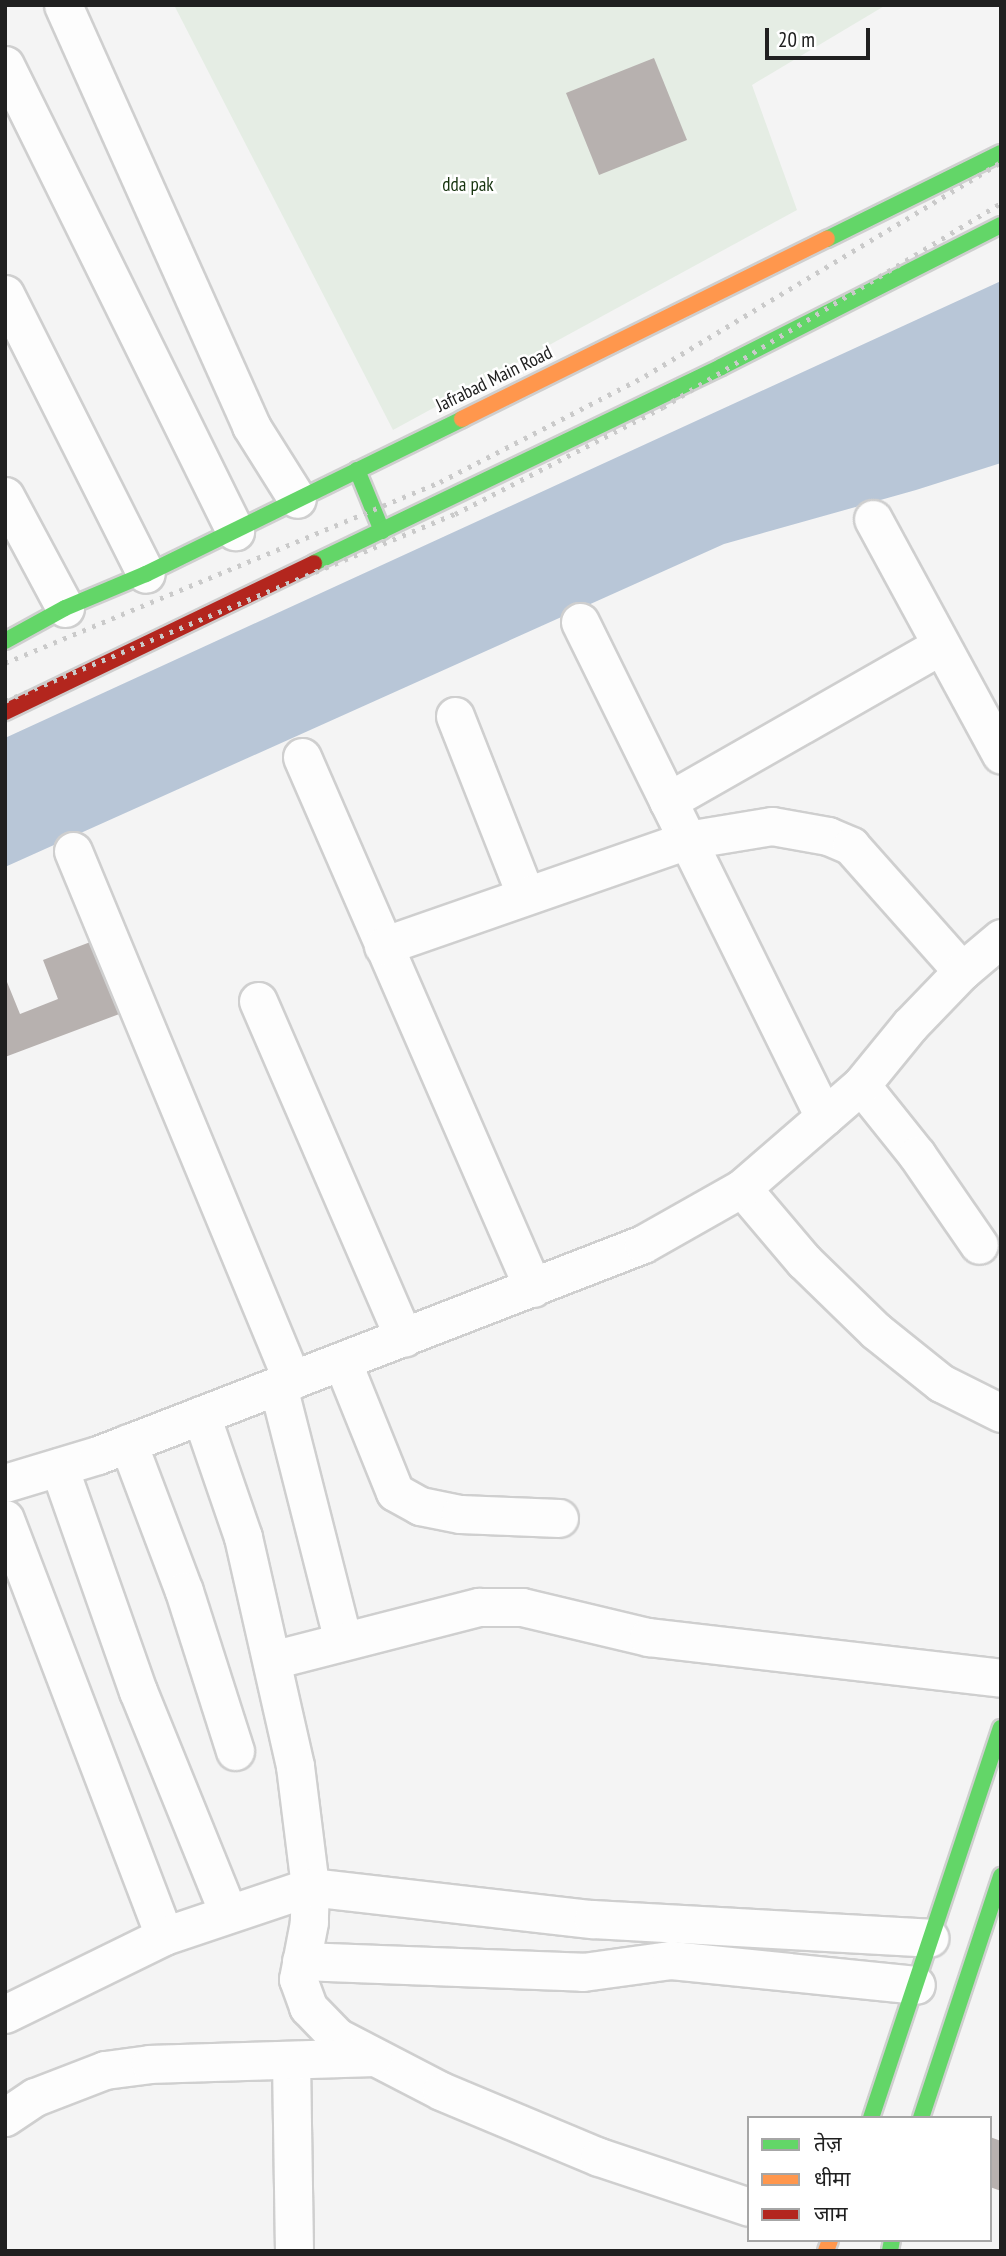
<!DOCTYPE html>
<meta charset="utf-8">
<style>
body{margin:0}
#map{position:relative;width:1006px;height:2256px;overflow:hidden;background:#f4f4f4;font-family:"PT Sans Narrow","Noto Sans Devanagari",sans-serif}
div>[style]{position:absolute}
.green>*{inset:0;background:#e5ede4}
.water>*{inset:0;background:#b8c6d7}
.building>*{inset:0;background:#b7b1af}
.roads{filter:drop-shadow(2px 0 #cfcfcf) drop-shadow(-2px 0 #cfcfcf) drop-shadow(0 2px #cfcfcf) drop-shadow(0 -2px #cfcfcf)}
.street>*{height:37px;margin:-18.5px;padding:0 18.5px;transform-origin:18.5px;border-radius:18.5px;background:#fdfdfd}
.fast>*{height:16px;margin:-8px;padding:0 8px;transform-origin:8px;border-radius:8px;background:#63d668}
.slow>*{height:16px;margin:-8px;padding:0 8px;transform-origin:8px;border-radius:8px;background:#ff974d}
.jam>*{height:16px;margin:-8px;padding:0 8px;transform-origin:8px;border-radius:8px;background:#b3261e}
.rail>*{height:5px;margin-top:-2.5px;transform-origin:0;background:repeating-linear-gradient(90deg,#cacaca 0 3.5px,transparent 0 10.5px)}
span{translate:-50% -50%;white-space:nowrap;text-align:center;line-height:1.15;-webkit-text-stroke:5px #fff;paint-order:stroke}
.park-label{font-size:19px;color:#183510}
.street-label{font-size:19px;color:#202020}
.frame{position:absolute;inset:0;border:7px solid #202020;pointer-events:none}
.legend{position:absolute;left:747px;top:2116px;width:245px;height:126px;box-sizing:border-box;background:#fff;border:2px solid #a6a6a6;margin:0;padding:9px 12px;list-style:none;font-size:21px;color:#202020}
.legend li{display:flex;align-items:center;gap:14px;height:35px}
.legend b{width:35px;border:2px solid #a6a6a6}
.scale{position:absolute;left:765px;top:28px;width:105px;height:32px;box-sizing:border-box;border:4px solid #202020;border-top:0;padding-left:9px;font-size:21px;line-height:24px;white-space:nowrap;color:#202020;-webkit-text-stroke:5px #fff;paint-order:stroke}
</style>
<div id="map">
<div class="green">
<div style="clip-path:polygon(174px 5px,886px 5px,752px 85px,797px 210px,393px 430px)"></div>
</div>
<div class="water">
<div style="clip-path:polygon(1001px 281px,1001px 463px,916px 490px,724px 544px,5px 867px,5px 738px)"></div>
</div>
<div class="building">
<div style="clip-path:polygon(654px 58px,687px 140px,599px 175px,566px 93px)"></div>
<div style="clip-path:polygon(93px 941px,122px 1013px,5px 1057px,5px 977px,20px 1014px,58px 999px,43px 960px)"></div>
<div style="clip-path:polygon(990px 2137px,1001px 2141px,1001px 2191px,990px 2187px)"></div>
</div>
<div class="roads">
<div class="street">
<div style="left:63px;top:5px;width:461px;rotate:65.9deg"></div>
<div style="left:251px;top:426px;width:86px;rotate:57.8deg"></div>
<div style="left:5px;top:65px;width:520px;rotate:63.73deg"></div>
<div style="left:5px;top:294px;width:313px;rotate:63.3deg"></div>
<div style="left:5px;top:496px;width:127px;rotate:61.8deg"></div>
<div style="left:873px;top:519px;width:268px;rotate:61.5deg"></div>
<div style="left:580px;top:622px;width:552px;rotate:63.76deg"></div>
<div style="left:455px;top:716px;width:193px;rotate:68.5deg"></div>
<div style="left:302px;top:757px;width:579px;rotate:66.49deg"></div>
<div style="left:668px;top:801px;width:314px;rotate:-29.7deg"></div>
<div style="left:73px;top:851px;width:573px;rotate:67.51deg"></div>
<div style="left:383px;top:946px;width:322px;rotate:-19.2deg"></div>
<div style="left:687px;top:840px;width:86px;rotate:-9.4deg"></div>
<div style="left:772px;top:826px;width:57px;rotate:10.1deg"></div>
<div style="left:828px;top:836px;width:25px;rotate:23deg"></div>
<div style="left:851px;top:846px;width:167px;rotate:48.4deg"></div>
<div style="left:258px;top:1001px;width:367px;rotate:66.6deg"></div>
<div style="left:861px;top:1085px;width:90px;rotate:51.3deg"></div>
<div style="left:917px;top:1155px;width:109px;rotate:55.4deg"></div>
<div style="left:742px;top:1188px;width:96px;rotate:49.7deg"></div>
<div style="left:804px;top:1261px;width:100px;rotate:44.2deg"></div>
<div style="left:876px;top:1331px;width:83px;rotate:38.7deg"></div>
<div style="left:941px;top:1383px;width:67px;rotate:26.6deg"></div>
<div style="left:342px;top:1361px;width:141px;rotate:68deg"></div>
<div style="left:395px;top:1492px;width:29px;rotate:29deg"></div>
<div style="left:420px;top:1506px;width:41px;rotate:11.3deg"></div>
<div style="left:460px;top:1514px;width:99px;rotate:2.3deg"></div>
<div style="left:278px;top:1386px;width:263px;rotate:75.7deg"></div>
<div style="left:201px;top:1415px;width:129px;rotate:71deg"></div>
<div style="left:243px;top:1537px;width:235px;rotate:77.2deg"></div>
<div style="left:295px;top:1766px;width:122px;rotate:82.9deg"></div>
<div style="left:310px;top:1887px;width:35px;rotate:92deg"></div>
<div style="left:309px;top:1922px;width:58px;rotate:100.9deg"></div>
<div style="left:298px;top:1979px;width:30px;rotate:70deg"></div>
<div style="left:308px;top:2007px;width:42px;rotate:46deg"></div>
<div style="left:337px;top:2037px;width:117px;rotate:27.4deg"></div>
<div style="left:441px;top:2091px;width:171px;rotate:22.7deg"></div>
<div style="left:599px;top:2157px;width:158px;rotate:18.4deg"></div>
<div style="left:128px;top:1443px;width:158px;rotate:69.3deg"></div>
<div style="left:184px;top:1591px;width:168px;rotate:72.3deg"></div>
<div style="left:59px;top:1467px;width:238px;rotate:70.6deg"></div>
<div style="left:138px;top:1691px;width:240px;rotate:67.9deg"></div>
<div style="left:5px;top:1483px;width:97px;rotate:-16.8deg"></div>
<div style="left:98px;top:1455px;width:584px;rotate:-21.16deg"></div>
<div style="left:643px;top:1244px;width:114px;rotate:-29.5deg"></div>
<div style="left:742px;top:1188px;width:157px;rotate:-40.9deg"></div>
<div style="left:861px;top:1085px;width:77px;rotate:-50.8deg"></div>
<div style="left:910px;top:1025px;width:75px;rotate:-46.1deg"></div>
<div style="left:962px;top:971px;width:51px;rotate:-40.2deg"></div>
<div style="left:5px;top:1519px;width:446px;rotate:69.1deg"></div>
<div style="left:272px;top:1660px;width:214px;rotate:-14.4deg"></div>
<div style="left:479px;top:1607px;width:43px"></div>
<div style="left:522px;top:1607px;width:130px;rotate:13.4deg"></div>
<div style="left:648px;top:1637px;width:355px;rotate:6.6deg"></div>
<div style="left:301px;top:1961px;width:282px;rotate:2.2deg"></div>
<div style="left:583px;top:1972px;width:89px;rotate:-7.8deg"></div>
<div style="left:671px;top:1960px;width:246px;rotate:5.8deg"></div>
<div style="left:5px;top:2014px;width:177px;rotate:-26.1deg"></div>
<div style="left:164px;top:1936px;width:154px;rotate:-18.6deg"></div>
<div style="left:310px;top:1887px;width:285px;rotate:6.5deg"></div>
<div style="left:593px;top:1919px;width:337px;rotate:3.2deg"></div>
<div style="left:291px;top:2060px;width:191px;rotate:89.1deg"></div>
<div style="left:5px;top:2117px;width:36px;rotate:-34deg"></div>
<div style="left:35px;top:2097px;width:75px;rotate:-21.1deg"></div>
<div style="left:105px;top:2070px;width:45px;rotate:-7.6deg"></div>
<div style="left:150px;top:2064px;width:223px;rotate:-1.8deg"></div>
</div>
<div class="fast">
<div style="left:827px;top:239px;width:194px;rotate:-26.3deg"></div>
<div style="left:357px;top:470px;width:66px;rotate:67.7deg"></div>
<div style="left:314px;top:563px;width:452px;rotate:-25.7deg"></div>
<div style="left:721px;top:367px;width:314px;rotate:-26.9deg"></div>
<div style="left:5px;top:641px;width:68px;rotate:-28.8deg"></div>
<div style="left:65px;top:608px;width:88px;rotate:-22.8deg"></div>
<div style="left:146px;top:574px;width:352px;rotate:-26.1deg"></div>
<div style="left:871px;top:2118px;width:411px;rotate:-71.6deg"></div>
<div style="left:921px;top:2118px;width:255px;rotate:-71.7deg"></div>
<div style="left:890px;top:2251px;width:11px;rotate:-80deg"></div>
</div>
<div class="slow">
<div style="left:462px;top:419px;width:407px;rotate:-26.3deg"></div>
<div style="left:826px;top:2251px;width:12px;rotate:-70deg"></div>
</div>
<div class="jam">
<div style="left:5px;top:712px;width:343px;rotate:-25.7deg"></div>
</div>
</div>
<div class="rail">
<div style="left:5px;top:663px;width:471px;rotate:-22.6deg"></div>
<div style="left:440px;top:482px;width:231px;rotate:-27.3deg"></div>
<div style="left:645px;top:376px;width:415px;rotate:-31deg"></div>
<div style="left:5px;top:701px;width:487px;rotate:-22.6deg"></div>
<div style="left:455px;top:514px;width:234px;rotate:-27.2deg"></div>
<div style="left:663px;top:407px;width:395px;rotate:-31.1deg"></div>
</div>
<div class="park-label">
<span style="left:468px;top:185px">dda pak</span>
</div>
<div class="street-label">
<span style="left:494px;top:379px;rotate:-26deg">Jafrabad Main Road</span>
</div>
<div class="frame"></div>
<ul class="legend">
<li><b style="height:9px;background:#63d668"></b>तेज़</li>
<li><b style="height:9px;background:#ff974d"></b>धीमा</li>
<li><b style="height:9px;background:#b3261e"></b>जाम</li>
</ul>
<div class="scale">20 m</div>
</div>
